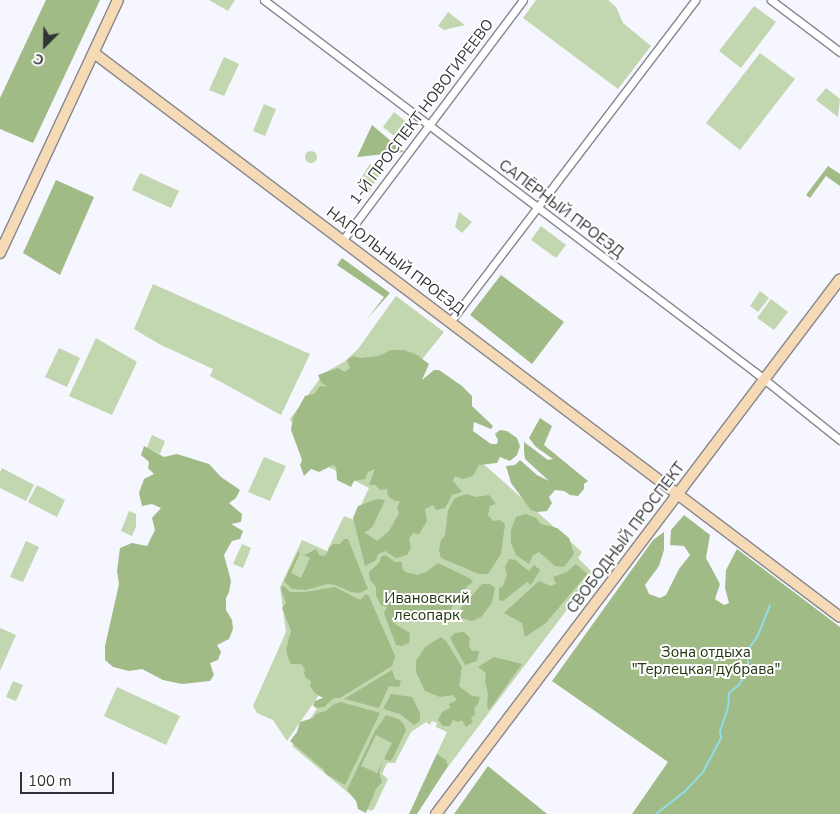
<!DOCTYPE html>
<meta charset="utf-8">
<style>
body{margin:0}
#map{position:relative;width:840px;height:814px;overflow:hidden;background:#f5f6fe;font-family:"Nunito Sans",sans-serif}
div>[style]{position:absolute}
.green>*{inset:0;background:#c2d6b0}
.round{border-radius:50%}
.forest>*{inset:0;background:#a1bb87}
.stream>*{height:2px;margin:-1px;padding:0 1px;transform-origin:1px;border-radius:1px;background:#91dceb}
.roads{filter:drop-shadow(1px 0 #87888f) drop-shadow(-1px 0 #87888f) drop-shadow(0 1px #87888f) drop-shadow(0 -1px #87888f)}
.street>*{height:7px;margin:-3.5px;padding:0 3.5px;transform-origin:3.5px;border-radius:3.5px;background:#fff}
.secondary>*{height:10px;margin:-5px;padding:0 5px;transform-origin:5px;border-radius:5px;background:#f6dab6}
span{translate:-50% -50%;white-space:nowrap;text-align:center;line-height:1.15;-webkit-text-stroke:4px #fff;paint-order:stroke}
.street-label{font-size:15px;color:#323336}
.park-label{font-size:15px;color:#23340e}
.north{position:absolute;left:20px;top:20px;width:50px;height:50px;-webkit-text-stroke:4px #fff;paint-order:stroke;rotate:203deg;font-size:14px;font-weight:700;line-height:20px;text-align:center;color:#323336}
.north::after{content:'';display:block;margin:auto;width:18px;height:22px;background:#323336;clip-path:polygon(50% 0,100% 100%,50% 72%,0 100%)}
.scale{position:absolute;left:20px;top:772px;width:94px;height:22px;box-sizing:border-box;border:2px solid #323336;border-top:0;padding-left:6px;font-size:15px;line-height:18px;white-space:nowrap;color:#323336;-webkit-text-stroke:4px #fff;paint-order:stroke}
</style>
<div id="map">
<div class="green">
<div style="clip-path:polygon(209px 0,235px 0,228px 11px)"></div>
<div style="clip-path:polygon(536px 0,608px 0,616px 7px,623px 23px,651px 46px,618px 89px,523px 18px)"></div>
<div style="clip-path:polygon(754px 6px,776px 22px,741px 68px,719px 51px)"></div>
<div style="clip-path:polygon(448px 12px,465px 25px,444px 30px,438px 26px)"></div>
<div style="clip-path:polygon(760px 53px,795px 79px,740px 150px,706px 123px)"></div>
<div style="clip-path:polygon(224px 57px,239px 64px,224px 96px,209px 90px)"></div>
<div style="clip-path:polygon(826px 88px,840px 99px,838px 117px,816px 100px)"></div>
<div style="clip-path:polygon(264px 104px,276px 109px,265px 136px,253px 131px)"></div>
<div style="clip-path:polygon(394px 112px,410px 125px,399px 140px,383px 127px)"></div>
<div class="round" style="left:305px;top:151px;width:12px;height:12px"></div>
<div style="clip-path:polygon(370px 164px,382px 171px,369px 192px,357px 184px)"></div>
<div style="clip-path:polygon(140px 173px,179px 191px,171px 208px,132px 190px)"></div>
<div style="clip-path:polygon(459px 212px,472px 222px,462px 233px,455px 227px)"></div>
<div style="clip-path:polygon(541px 226px,566px 245px,556px 258px,531px 240px)"></div>
<div style="clip-path:polygon(153px 284px,310px 354px,281px 415px,210px 376px,213px 369px,159px 344px,134px 329px)"></div>
<div style="clip-path:polygon(760px 291px,769px 298px,758px 312px,750px 306px)"></div>
<div style="clip-path:polygon(396px 296px,444px 332px,407px 378px,478px 459px,582px 552px,578px 558px,594px 574px,425px 797px,418px 794px,447px 732px,436px 727px,437px 723px,432px 721px,430px 725px,426px 722px,411px 732px,395px 763px,387px 763px,382px 774px,388px 779px,374px 809px,370px 811px,292px 746px,324px 698px,319px 695px,287px 741px,273px 720px,257px 713px,253px 706px,286px 632px,280px 587px,302px 540px,327px 551px,344px 516px,354px 520px,369px 488px,309px 457px,290px 419px,324px 373px,344px 362px,358px 349px)"></div>
<div style="clip-path:polygon(771px 299px,788px 312px,774px 330px,757px 318px)"></div>
<div style="clip-path:polygon(96px 338px,137px 362px,112px 415px,69px 396px)"></div>
<div style="clip-path:polygon(59px 348px,80px 358px,67px 387px,45px 377px)"></div>
<div style="clip-path:polygon(152px 435px,165px 441px,160px 454px,147px 448px)"></div>
<div style="clip-path:polygon(264px 457px,286px 466px,270px 501px,248px 492px)"></div>
<div style="clip-path:polygon(2px 468px,34px 485px,26px 501px,0 488px,0 472px)"></div>
<div style="clip-path:polygon(37px 485px,65px 500px,57px 517px,28px 502px)"></div>
<div style="clip-path:polygon(129px 511px,136px 514px,136px 527px,132px 536px,121px 531px)"></div>
<div style="clip-path:polygon(26px 541px,39px 547px,23px 582px,10px 577px)"></div>
<div style="clip-path:polygon(242px 544px,251px 548px,243px 568px,233px 564px)"></div>
<div style="clip-path:polygon(0 628px,16px 635px,0 671px)"></div>
<div style="clip-path:polygon(13px 681px,23px 685px,16px 701px,6px 697px)"></div>
<div style="clip-path:polygon(117px 687px,180px 716px,166px 745px,104px 716px)"></div>
</div>
<div class="forest">
<div style="clip-path:polygon(46px 0,100px 0,33px 143px,0 129px,0 98px)"></div>
<div style="clip-path:polygon(372px 125px,404px 152px,357px 157px)"></div>
<div style="clip-path:polygon(828px 166px,840px 174px,840px 186px,826px 176px,810px 198px,806px 195px)"></div>
<div style="clip-path:polygon(56px 180px,94px 197px,60px 275px,23px 253px)"></div>
<div style="clip-path:polygon(342px 258px,390px 293px,367px 319px,384px 297px,337px 265px)"></div>
<div style="clip-path:polygon(501px 275px,564px 322px,532px 364px,470px 315px)"></div>
<div style="clip-path:polygon(391px 350px,404px 350px,417px 355px,429px 364px,422px 380px,434px 370px,439px 370px,462px 386px,472px 396px,472px 406px,493px 426px,491px 429px,474px 422px,473px 431px,491px 444px,497px 444px,498px 440px,495px 434px,500px 430px,507px 431px,517px 438px,520px 446px,517px 455px,510px 461px,500px 457px,497px 463px,479px 465px,473px 476px,463px 479px,455px 476px,453px 481px,462px 492px,452px 495px,445px 508px,436px 510px,433px 505px,425px 509px,427px 521px,419px 534px,413px 533px,409px 539px,411px 548px,407px 555px,396px 558px,385px 551px,378px 554px,376px 560px,365px 566px,353px 518px,358px 506px,377px 499px,385px 500px,373px 526px,369px 530px,364px 532px,377px 541px,389px 531px,399px 513px,397px 508px,400px 501px,395px 501px,388px 496px,387px 489px,380px 490px,375px 485px,369px 485px,375px 469px,368px 472px,365px 479px,354px 481px,351px 487px,337px 480px,336px 467px,333px 465px,319px 472px,311px 469px,304px 476px,300px 465px,302px 460px,291px 430px,293px 418px,305px 396px,314px 394px,320px 386px,327px 387px,321px 382px,318px 375px,338px 368px,345px 372px,350px 368px,347px 360px,353px 356px,361px 358px,378px 356px)"></div>
<div style="clip-path:polygon(540px 418px,552px 426px,544px 445px,588px 481px,584px 484px,584px 489px,578px 496px,570px 495px,564px 491px,555px 490px,549px 497px,552px 503px,547px 511px,537px 512px,531px 510px,511px 483px,506px 466px,515px 465px,520px 460px,537px 475px,549px 481px,525px 459px,524px 451px,524px 442px,548px 460px,553px 459px,536px 447px,529px 438px)"></div>
<div style="clip-path:polygon(144px 446px,164px 457px,177px 454px,209px 464px,221px 477px,240px 490px,236px 498px,229px 503px,242px 514px,241px 522px,231px 524px,243px 531px,240px 539px,232px 541px,224px 555px,231px 581px,229px 592px,226px 598px,226px 610px,232px 620px,233px 629px,229px 639px,217px 645px,221px 652px,218px 660px,210px 663px,214px 675px,210px 681px,182px 684px,163px 680px,142px 669px,129px 671px,113px 667px,105px 660px,105px 646px,119px 584px,117px 571px,120px 548px,132px 543px,147px 546px,155px 530px,152px 518px,161px 508px,152px 504px,142px 506px,139px 493px,144px 479px,154px 474px,148px 468px,149px 462px,141px 455px)"></div>
<div style="clip-path:polygon(466px 494px,476px 497px,489px 495px,496px 504px,490px 506px,488px 515px,493px 521px,500px 520px,505px 524px,501px 554px,488px 574px,479px 574px,441px 558px,439px 551px,441px 540px,445px 536px,448px 510px,455px 498px)"></div>
<div style="clip-path:polygon(526px 514px,536px 518px,541px 524px,557px 528px,569px 538px,574px 554px,564px 567px,555px 566px,539px 552px,533px 555px,529px 564px,516px 555px,511px 543px,511px 530px,516px 517px)"></div>
<div style="clip-path:polygon(684px 515px,710px 535px,706px 558px,720px 584px,715px 599px,724px 605px,729px 603px,725px 588px,726px 570px,737px 549px,840px 627px,840px 814px,632px 814px,668px 762px,552px 681px,653px 540px,664px 532px,664px 550px,659px 566px,645px 585px,649px 594px,660px 598px,666px 595px,679px 569px,690px 555px,684px 546px,670px 545px,671px 530px)"></div>
<div style="clip-path:polygon(evenodd,344px 539px,348px 539px,368px 589px,359px 593px,351px 592px,335px 585px,328px 584px,305px 590px,292px 589px,284px 581px,298px 552px,305px 555px,316px 549px,319px 555px,323px 556px,326px 555px,329px 548px,333px 544px,340px 544px,344px 539px,300px 553px,310px 558px,301px 578px,291px 573px,300px 553px)"></div>
<div style="clip-path:polygon(385px 555px,395px 562px,402px 562px,402px 568px,405px 572px,418px 575px,426px 572px,438px 563px,471px 579px,473px 582px,466px 587px,463px 597px,454px 600px,452px 608px,446px 618px,428px 620px,409px 612px,401px 614px,395px 624px,410px 633px,409px 643px,402px 646px,396px 645px,384px 613px,387px 607px,381px 605px,376px 596px,376px 587px,370px 580px,369px 572px,379px 563px,381px 557px)"></div>
<div style="clip-path:polygon(509px 559px,515px 560px,529px 571px,534px 565px,540px 570px,531px 585px,527px 582px,503px 601px,499px 600px,499px 588px,503px 586px,507px 575px,505px 567px)"></div>
<div style="clip-path:polygon(576px 564px,587px 574px,546px 623px,525px 637px,522px 623px,504px 613px,539px 581px,551px 586px,556px 584px,553px 577px,567px 572px)"></div>
<div style="clip-path:polygon(482px 584px,490px 584px,495px 588px,492px 603px,481px 617px,472px 621px,461px 618px,461px 608px)"></div>
<div style="clip-path:polygon(283px 585px,290px 592px,305px 592px,335px 587px,360px 600px,366px 594px,369px 596px,395px 656px,392px 666px,340px 698px,334px 698px,324px 707px,316px 708px,313px 705px,315px 701px,323px 698px,315px 693px,310px 686px,311px 681px,306px 678px,304px 673px,305px 669px,301px 664px,291px 664px,288px 658px,286px 649px,291px 631px,282px 608px,286px 603px,281px 589px)"></div>
<div style="clip-path:polygon(464px 632px,470px 638px,469px 646px,472px 651px,479px 651px,477px 661px,465px 665px,450px 638px,455px 633px)"></div>
<div style="clip-path:polygon(441px 637px,446px 641px,462px 667px,459px 686px,472px 696px,480px 697px,478px 704px,474px 708px,475px 714px,471px 718px,473px 722px,466px 727px,462px 720px,458px 722px,453px 720px,450px 726px,443px 726px,438px 720px,442px 712px,450px 708px,449px 704px,457px 700px,453px 695px,440px 697px,425px 691px,416px 672px,416px 661px,425px 647px)"></div>
<div style="clip-path:polygon(494px 657px,522px 664px,489px 710px,487px 706px,488px 693px,485px 682px,486px 673px,478px 667px)"></div>
<div style="clip-path:polygon(392px 670px,395px 679px,401px 681px,399px 687px,389px 686px,379px 708px,344px 699px)"></div>
<div style="clip-path:polygon(391px 694px,412px 697px,420px 713px,420px 721px,414px 725px,400px 714px,383px 709px)"></div>
<div style="clip-path:polygon(341px 702px,380px 713px,345px 785px,326px 774px,324px 770px,290px 741px,297px 732px,300px 722px,313px 718px,317px 713px,326px 711px,334px 704px)"></div>
<div style="clip-path:polygon(evenodd,386px 715px,398px 719px,403px 723px,406px 730px,393px 758px,390px 761px,384px 759px,379px 772px,382px 782px,376px 789px,366px 813px,358px 809px,356px 801px,347px 790px,375px 731px,386px 715px,376px 735px,392px 743px,377px 773px,361px 766px,376px 735px)"></div>
<div style="clip-path:polygon(437px 754px,446px 760px,448px 766px,417px 814px,409px 814px)"></div>
<div style="clip-path:polygon(488px 766px,547px 814px,454px 814px)"></div>
</div>
<div class="stream">
<div style="left:656px;top:814px;width:36px;rotate:-38deg"></div>
<div style="left:684px;top:792px;width:28px;rotate:-46deg"></div>
<div style="left:703px;top:772px;width:38px;rotate:-62deg"></div>
<div style="left:721px;top:738px;width:7px;rotate:-98deg"></div>
<div style="left:720px;top:731px;width:24px;rotate:-71deg"></div>
<div style="left:728px;top:708px;width:15px;rotate:-86deg"></div>
<div style="left:729px;top:693px;width:13px;rotate:-39deg"></div>
<div style="left:739px;top:685px;width:18px;rotate:-61deg"></div>
<div style="left:748px;top:669px;width:19px;rotate:-90deg"></div>
<div style="left:748px;top:650px;width:18px;rotate:-56deg"></div>
<div style="left:758px;top:635px;width:32px;rotate:-68deg"></div>
</div>
<div class="roads">
<div class="street">
<div style="left:264px;top:0;width:616px;rotate:37.15deg"></div>
<div style="left:755px;top:372px;width:109px;rotate:38.7deg"></div>
<div style="left:771px;top:0;width:86px;rotate:37deg"></div>
<div style="left:342px;top:241px;width:301px;rotate:-53.1deg"></div>
<div style="left:450px;top:322px;width:405px;rotate:-52.7deg"></div>
</div>
<div class="secondary">
<div style="left:94px;top:53px;width:935px;rotate:37.09deg"></div>
<div style="left:0;top:253px;width:279px;rotate:-65deg"></div>
<div style="left:436px;top:814px;width:670px;rotate:-52.94deg"></div>
</div>
</div>
<div class="street-label">
<span style="left:422px;top:112px;rotate:-53deg">1-Й ПРОСПЕКТ НОВОГИРЕЕВО</span>
<span style="left:561px;top:209px;rotate:37deg">САПЁРНЫЙ ПРОЕЗД</span>
<span style="left:395px;top:261px;rotate:37deg">НАПОЛЬНЫЙ ПРОЕЗД</span>
<span style="left:626px;top:538px;rotate:-53deg">СВОБОДНЫЙ ПРОСПЕКТ</span>
</div>
<div class="park-label">
<span style="left:427px;top:607px">Ивановский<br>лесопарк</span>
<span style="left:706px;top:661px">Зона отдыха<br>"Терлецкая дубрава"</span>
</div>
<div class="north">С</div>
<div class="scale">100 m</div>
</div>
